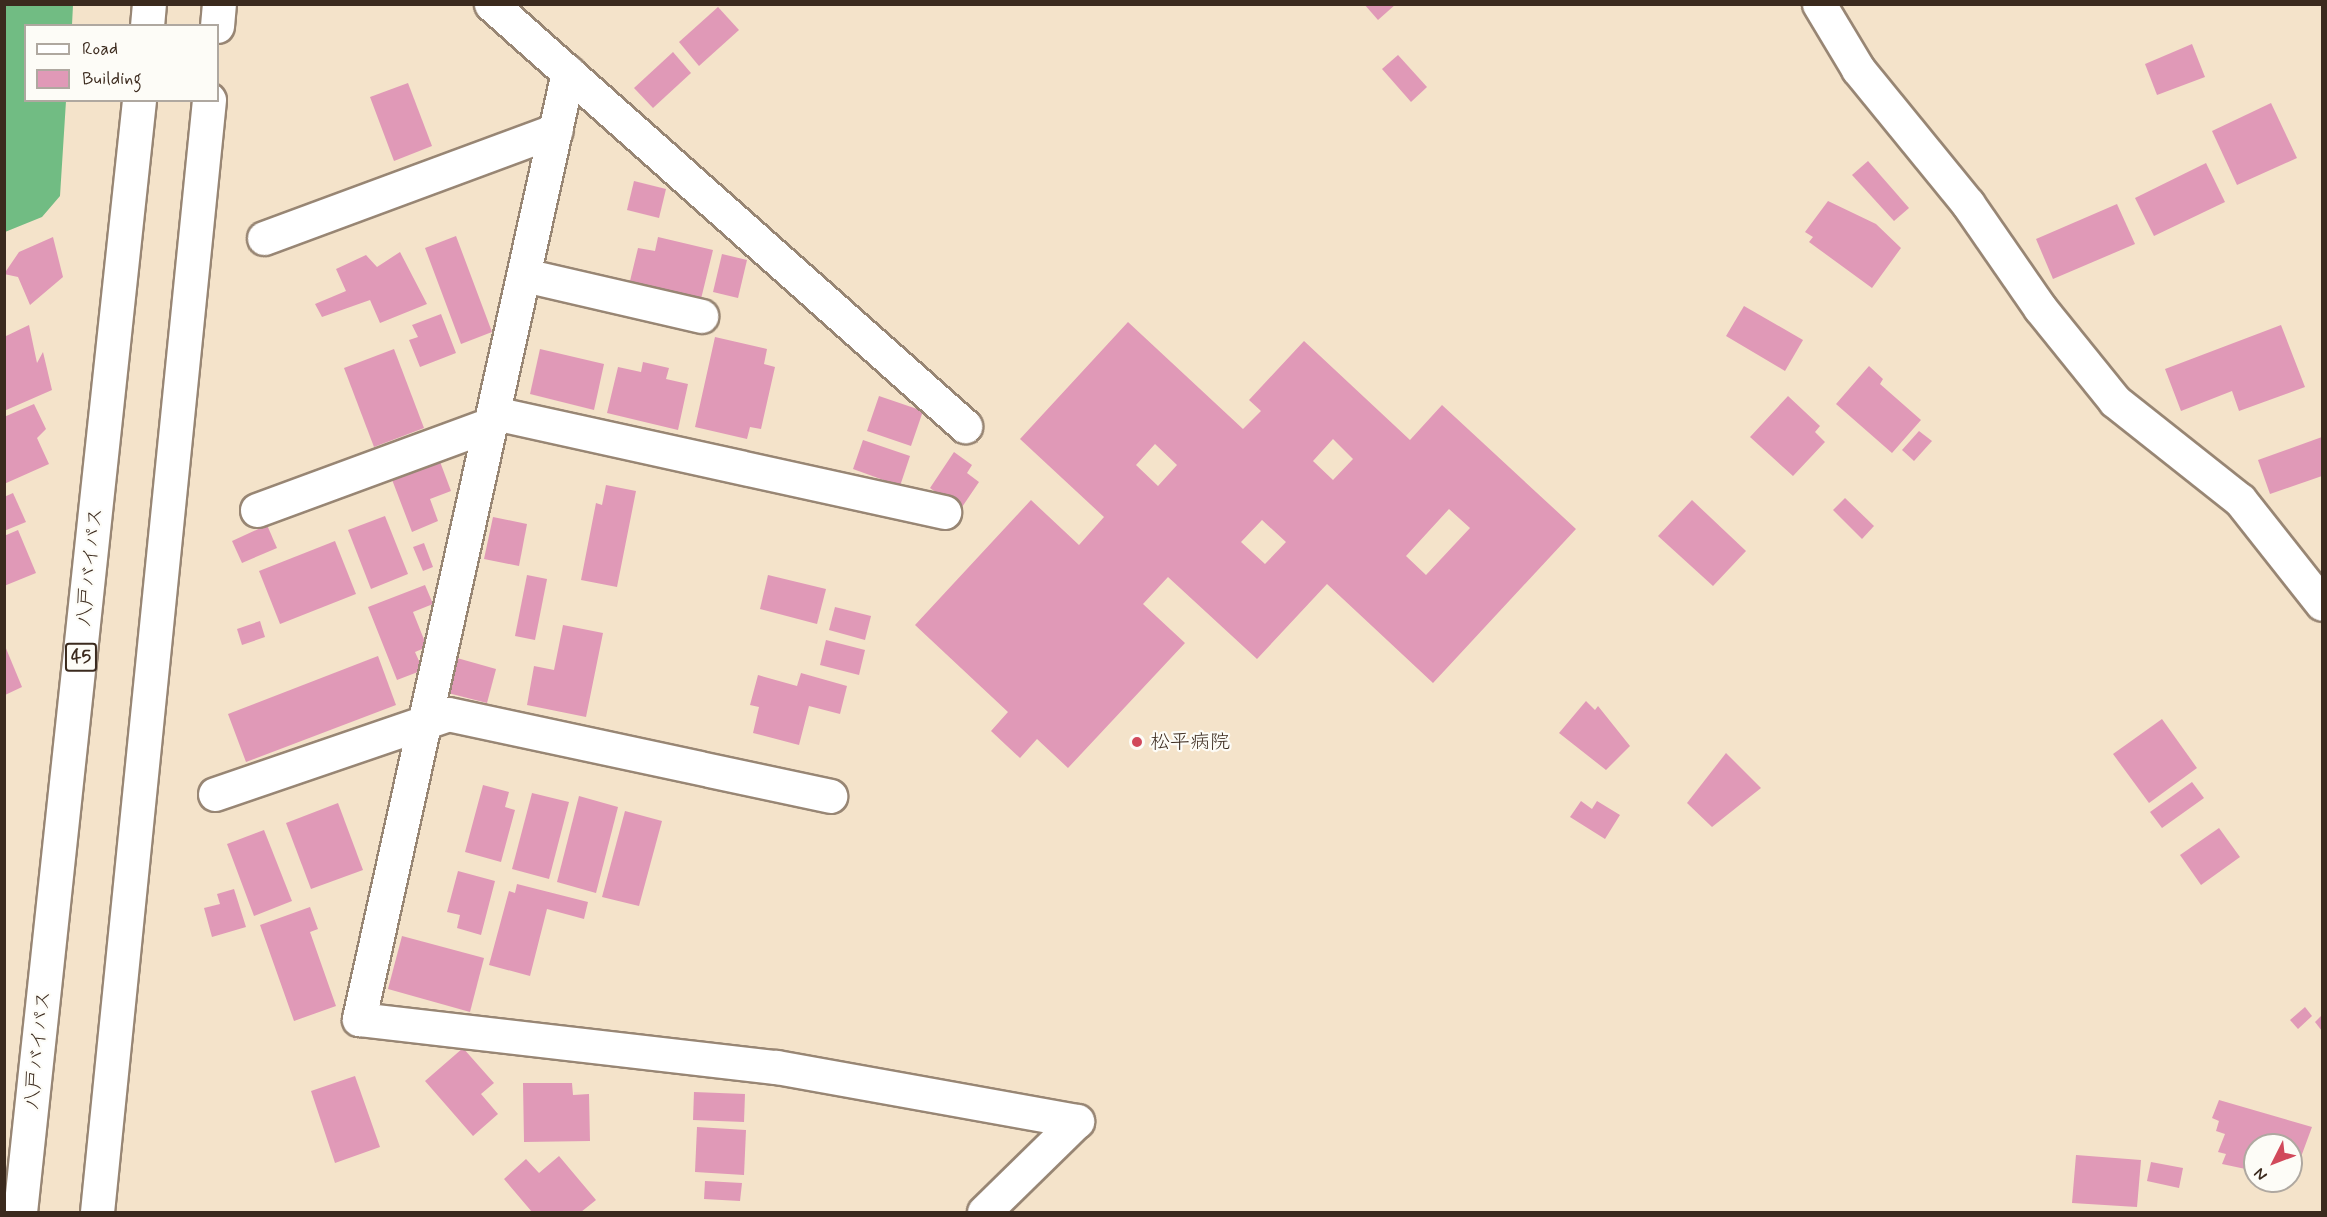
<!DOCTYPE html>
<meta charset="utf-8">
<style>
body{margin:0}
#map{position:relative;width:2327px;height:1217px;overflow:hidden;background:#f4e3ca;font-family:Mynerve,"Klee One",sans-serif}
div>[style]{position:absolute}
.forest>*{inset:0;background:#71bc83}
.building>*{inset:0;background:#e099b7}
.roads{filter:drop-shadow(2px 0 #988674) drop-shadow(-2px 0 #988674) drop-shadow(0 2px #988674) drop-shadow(0 -2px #988674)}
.minor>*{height:33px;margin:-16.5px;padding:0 16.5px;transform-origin:16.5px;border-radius:16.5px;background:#fff}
.highway>*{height:33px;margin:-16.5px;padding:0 16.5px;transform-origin:16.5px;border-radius:16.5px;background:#fff}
.dots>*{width:16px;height:16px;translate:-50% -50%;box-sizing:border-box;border:3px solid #fdfcf7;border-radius:50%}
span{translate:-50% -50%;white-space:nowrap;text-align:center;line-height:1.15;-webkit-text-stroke:4.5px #fdfcf7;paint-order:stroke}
.shield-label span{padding:2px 4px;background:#fdfcf7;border:2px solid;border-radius:4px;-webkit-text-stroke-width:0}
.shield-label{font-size:18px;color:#3b2a1e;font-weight:700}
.street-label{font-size:20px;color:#3b2a1e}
.poi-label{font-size:20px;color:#3b2a1e}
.left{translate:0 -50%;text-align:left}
.frame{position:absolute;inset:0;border:6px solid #3b2a1e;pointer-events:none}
.legend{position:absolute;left:24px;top:24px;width:195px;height:78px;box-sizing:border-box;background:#fdfcf7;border:2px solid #afa8a0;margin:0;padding:8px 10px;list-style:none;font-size:18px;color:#3b2a1e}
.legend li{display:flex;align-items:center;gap:12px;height:30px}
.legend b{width:30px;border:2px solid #afa8a0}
.north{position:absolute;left:2243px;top:1133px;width:60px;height:60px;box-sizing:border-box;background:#fdfcf7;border:2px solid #afa8a0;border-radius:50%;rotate:228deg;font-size:16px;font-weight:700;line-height:24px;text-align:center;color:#3b2a1e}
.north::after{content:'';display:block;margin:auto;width:21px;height:27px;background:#d1495b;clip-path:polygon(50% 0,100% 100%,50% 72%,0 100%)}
</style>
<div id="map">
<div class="forest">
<div style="clip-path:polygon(5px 4px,73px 5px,72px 25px,26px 26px,26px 100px,66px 101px,60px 196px,42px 217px,5px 232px)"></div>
</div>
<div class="building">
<div style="clip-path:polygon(1364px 4px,1396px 4px,1378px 20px)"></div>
<div style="clip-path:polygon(718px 7px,739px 30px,699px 66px,679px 42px)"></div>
<div style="clip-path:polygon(2192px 44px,2205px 77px,2157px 95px,2145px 64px)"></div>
<div style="clip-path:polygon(673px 52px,691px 73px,653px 108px,634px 88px)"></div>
<div style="clip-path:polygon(1398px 55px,1427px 87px,1411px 102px,1382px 69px)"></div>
<div style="clip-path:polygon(408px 83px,432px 146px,394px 161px,370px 97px)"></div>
<div style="clip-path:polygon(2271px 103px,2297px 158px,2237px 185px,2212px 131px)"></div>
<div style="clip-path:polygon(1868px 161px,1909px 208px,1894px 221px,1852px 175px)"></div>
<div style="clip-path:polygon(2206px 163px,2225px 202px,2154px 236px,2135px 198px)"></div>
<div style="clip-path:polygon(634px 181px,666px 189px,659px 218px,627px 210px)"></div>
<div style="clip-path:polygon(1828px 201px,1876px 224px,1901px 248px,1872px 288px,1809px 242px,1813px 237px,1805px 232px)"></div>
<div style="clip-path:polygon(2117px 204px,2135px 244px,2053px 279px,2036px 239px)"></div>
<div style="clip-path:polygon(456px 236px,492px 332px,461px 344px,425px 248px)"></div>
<div style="clip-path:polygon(53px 237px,63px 277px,30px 305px,18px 277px,4px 274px,19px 252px)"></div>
<div style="clip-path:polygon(658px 237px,713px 250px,701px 299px,630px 281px,638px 248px,655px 251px)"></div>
<div style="clip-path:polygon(400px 252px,427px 304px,380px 323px,370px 300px,322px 317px,315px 304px,346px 291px,336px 269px,366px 255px,377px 267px)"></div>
<div style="clip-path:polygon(722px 254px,747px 260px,738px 298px,713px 292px)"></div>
<div style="clip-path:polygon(1744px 306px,1803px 340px,1785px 371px,1726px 336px)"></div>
<div style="clip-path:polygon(441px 314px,456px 353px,420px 367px,409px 340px,418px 337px,412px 325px)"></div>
<div style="clip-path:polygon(evenodd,1128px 322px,1243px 429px,1261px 411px,1249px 400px,1304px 341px,1410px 440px,1442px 405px,1576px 529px,1433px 683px,1327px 584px,1257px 659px,1168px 577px,1143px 604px,1185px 643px,1068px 768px,1037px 739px,1020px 758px,991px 731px,1008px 712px,915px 625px,1031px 500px,1079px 545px,1104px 517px,1020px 439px,1128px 322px,1333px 439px,1353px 459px,1333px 480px,1313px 461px,1333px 439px,1128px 322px,1155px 444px,1177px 465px,1158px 486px,1136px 465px,1155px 444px,1128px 322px,1449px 509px,1470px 528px,1426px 575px,1406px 556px,1449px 509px,1128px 322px,1262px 520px,1286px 542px,1265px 564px,1241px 542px,1262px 520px)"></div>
<div style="clip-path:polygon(29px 325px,37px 363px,43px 352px,52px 390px,4px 411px,4px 337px)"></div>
<div style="clip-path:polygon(2281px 325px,2305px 387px,2239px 411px,2232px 391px,2181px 411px,2165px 369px)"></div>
<div style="clip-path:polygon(715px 337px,767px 349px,764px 364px,775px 367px,761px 429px,750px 427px,747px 439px,695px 427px)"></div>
<div style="clip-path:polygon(394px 349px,424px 428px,374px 447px,344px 368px)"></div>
<div style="clip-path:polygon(540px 349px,604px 364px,594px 410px,530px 394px)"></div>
<div style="clip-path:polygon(643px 362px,669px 368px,666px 379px,688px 384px,678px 430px,607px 413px,618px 367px,641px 372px)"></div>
<div style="clip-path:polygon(1869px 366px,1883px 379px,1880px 384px,1921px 420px,1892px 453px,1836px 404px)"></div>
<div style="clip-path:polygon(879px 396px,923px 411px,911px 446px,867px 431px)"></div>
<div style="clip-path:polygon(1788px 396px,1820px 426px,1815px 432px,1825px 442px,1793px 476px,1750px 437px)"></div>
<div style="clip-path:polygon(34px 404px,46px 429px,37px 438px,49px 464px,4px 484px,4px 417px)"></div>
<div style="clip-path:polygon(1919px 431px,1932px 441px,1914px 461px,1902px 450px)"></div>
<div style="clip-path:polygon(2322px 437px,2322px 476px,2270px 494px,2258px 460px)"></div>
<div style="clip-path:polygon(863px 440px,910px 456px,900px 486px,853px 469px)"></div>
<div style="clip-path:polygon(954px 452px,972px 465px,967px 473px,979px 482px,960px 510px,930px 488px)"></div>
<div style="clip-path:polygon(439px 459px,451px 491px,430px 499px,438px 521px,412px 532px,391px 477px)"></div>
<div style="clip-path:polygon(606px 485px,636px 491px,617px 587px,581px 580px,596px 503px,602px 505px)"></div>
<div style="clip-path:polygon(13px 493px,26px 522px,4px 531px,4px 497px)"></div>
<div style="clip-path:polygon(1845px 498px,1874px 526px,1862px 539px,1833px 510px)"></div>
<div style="clip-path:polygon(1692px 500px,1746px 551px,1713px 586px,1658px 536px)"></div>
<div style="clip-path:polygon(385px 516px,408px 574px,371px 589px,348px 530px)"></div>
<div style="clip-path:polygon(493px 517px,527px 524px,519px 566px,484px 559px)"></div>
<div style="clip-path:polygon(267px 525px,277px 548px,242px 563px,232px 541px)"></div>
<div style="clip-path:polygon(18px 530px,36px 573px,4px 586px,4px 536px)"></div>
<div style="clip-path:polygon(335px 541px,356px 594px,280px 624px,259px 571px)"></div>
<div style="clip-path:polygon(424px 543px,433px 567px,423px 571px,413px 547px)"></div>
<div style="clip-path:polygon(527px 575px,547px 579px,535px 640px,515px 636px)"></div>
<div style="clip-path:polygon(768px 575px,826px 589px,817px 624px,760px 609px)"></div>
<div style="clip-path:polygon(425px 585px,433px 604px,413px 612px,427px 647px,415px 652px,423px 670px,397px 680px,368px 607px)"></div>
<div style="clip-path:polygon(835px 607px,871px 616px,865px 640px,829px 630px)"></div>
<div style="clip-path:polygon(260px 621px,265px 637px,242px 645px,237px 629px)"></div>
<div style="clip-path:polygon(563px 625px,603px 633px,586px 717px,527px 705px,534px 666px,554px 670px)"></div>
<div style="clip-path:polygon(826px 640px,865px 650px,859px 675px,820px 665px)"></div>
<div style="clip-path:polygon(5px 646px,22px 687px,5px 695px)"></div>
<div style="clip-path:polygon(378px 656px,396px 705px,246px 762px,228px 714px)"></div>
<div style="clip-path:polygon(457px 658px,496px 669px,487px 703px,448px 693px)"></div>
<div style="clip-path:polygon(801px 673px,847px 686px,840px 714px,809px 706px,799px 745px,753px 733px,759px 707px,750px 705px,758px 675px,797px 686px)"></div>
<div style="clip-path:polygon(1586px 701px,1595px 710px,1598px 706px,1630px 746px,1606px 770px,1559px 733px)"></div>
<div style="clip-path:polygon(2162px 719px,2197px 768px,2149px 803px,2113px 754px)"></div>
<div style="clip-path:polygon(1726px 753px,1761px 788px,1712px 827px,1687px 803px)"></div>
<div style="clip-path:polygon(2192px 782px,2204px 798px,2162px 828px,2150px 812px)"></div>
<div style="clip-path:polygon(483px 785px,509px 792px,505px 807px,515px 810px,501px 862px,465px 852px)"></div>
<div style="clip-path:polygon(532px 793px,569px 802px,549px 879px,512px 869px)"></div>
<div style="clip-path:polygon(579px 796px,618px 807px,596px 893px,557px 882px)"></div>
<div style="clip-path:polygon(1581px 801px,1592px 809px,1597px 801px,1620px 815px,1605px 839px,1570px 817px)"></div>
<div style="clip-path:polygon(338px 803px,363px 870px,311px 889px,286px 823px)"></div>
<div style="clip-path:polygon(625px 811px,662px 821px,639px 906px,602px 897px)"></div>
<div style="clip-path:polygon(2219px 828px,2240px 857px,2201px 885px,2180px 855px)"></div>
<div style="clip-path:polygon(264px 830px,292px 901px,254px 916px,227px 844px)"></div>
<div style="clip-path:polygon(458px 871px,495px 881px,481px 935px,457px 928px,460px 915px,447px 912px)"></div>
<div style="clip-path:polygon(517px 884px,588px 902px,584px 919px,547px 909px,530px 976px,489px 965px,509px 891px,515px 893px)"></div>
<div style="clip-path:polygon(234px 889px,246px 927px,212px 937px,204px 908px,220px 904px,217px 894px)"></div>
<div style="clip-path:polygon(310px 907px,318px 929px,310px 932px,336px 1006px,294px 1021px,260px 925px)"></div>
<div style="clip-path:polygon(402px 936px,484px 958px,470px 1012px,388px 989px)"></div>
<div style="clip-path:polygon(2305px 1007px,2312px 1016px,2298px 1029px,2290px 1020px)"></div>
<div style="clip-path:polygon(2322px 1015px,2322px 1031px,2315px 1022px)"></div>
<div style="clip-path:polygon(463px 1048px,494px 1083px,481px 1094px,498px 1114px,473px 1136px,425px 1081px)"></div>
<div style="clip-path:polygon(355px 1076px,380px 1147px,335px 1163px,311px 1091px)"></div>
<div style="clip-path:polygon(523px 1083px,572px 1083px,573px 1095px,589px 1094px,590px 1141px,524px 1142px)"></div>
<div style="clip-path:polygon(694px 1092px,745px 1094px,744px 1122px,693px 1120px)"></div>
<div style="clip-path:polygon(2219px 1100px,2312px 1127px,2291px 1184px,2283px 1181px,2291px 1181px,2291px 1145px,2255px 1145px,2255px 1171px,2222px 1164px,2226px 1154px,2218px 1152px,2225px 1134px,2216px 1131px,2219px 1121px,2212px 1118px)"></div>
<div style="clip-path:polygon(697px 1127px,746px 1130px,744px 1175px,695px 1172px)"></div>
<div style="clip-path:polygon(2076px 1155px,2141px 1160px,2137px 1207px,2072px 1203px)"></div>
<div style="clip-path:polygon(559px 1156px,596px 1200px,581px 1212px,532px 1212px,504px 1179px,526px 1159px,539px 1173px)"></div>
<div style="clip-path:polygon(2151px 1162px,2183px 1168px,2179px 1188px,2147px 1181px)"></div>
<div style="clip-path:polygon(705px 1181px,742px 1183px,740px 1201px,704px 1199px)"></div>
</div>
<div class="roads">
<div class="minor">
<div style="left:491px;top:4px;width:635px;rotate:41.68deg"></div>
<div style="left:1819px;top:4px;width:76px;rotate:59deg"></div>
<div style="left:1858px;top:69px;width:174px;rotate:50.8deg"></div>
<div style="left:1968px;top:204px;width:126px;rotate:55.3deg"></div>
<div style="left:2040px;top:308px;width:119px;rotate:51.1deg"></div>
<div style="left:2115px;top:401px;width:159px;rotate:38.4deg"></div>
<div style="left:2240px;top:500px;width:132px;rotate:51.7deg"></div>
<div style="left:568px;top:72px;width:970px;rotate:102.45deg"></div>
<div style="left:359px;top:1019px;width:420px;rotate:6.6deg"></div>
<div style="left:776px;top:1067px;width:306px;rotate:10.2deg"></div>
<div style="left:264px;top:238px;width:311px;rotate:-20.3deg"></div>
<div style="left:524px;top:275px;width:182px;rotate:13deg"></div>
<div style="left:494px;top:413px;width:461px;rotate:12.4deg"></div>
<div style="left:257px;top:510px;width:249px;rotate:-20.2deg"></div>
<div style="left:215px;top:794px;width:246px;rotate:-18.9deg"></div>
<div style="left:448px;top:714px;width:391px;rotate:12.1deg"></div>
<div style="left:984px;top:1212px;width:130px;rotate:-44.4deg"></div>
</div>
<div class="highway">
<div style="left:147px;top:26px;width:22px;rotate:-85deg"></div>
<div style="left:217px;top:26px;width:22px;rotate:-85deg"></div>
<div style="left:20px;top:1212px;width:1118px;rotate:-83.89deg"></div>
<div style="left:97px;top:1212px;width:1118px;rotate:-84.25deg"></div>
</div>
</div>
<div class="dots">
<div style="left:1137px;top:742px;background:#d1495b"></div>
</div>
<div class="shield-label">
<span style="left:81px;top:657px">45</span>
</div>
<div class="street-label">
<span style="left:90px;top:567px;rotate:-84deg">八戸バイパス</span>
<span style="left:38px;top:1050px;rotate:-84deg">八戸バイパス</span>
</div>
<div class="poi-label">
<span class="left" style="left:1150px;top:742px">松平病院</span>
</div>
<div class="frame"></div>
<ul class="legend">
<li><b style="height:8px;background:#fff"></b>Road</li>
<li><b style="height:16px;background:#e099b7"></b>Building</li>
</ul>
<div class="north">N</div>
</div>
